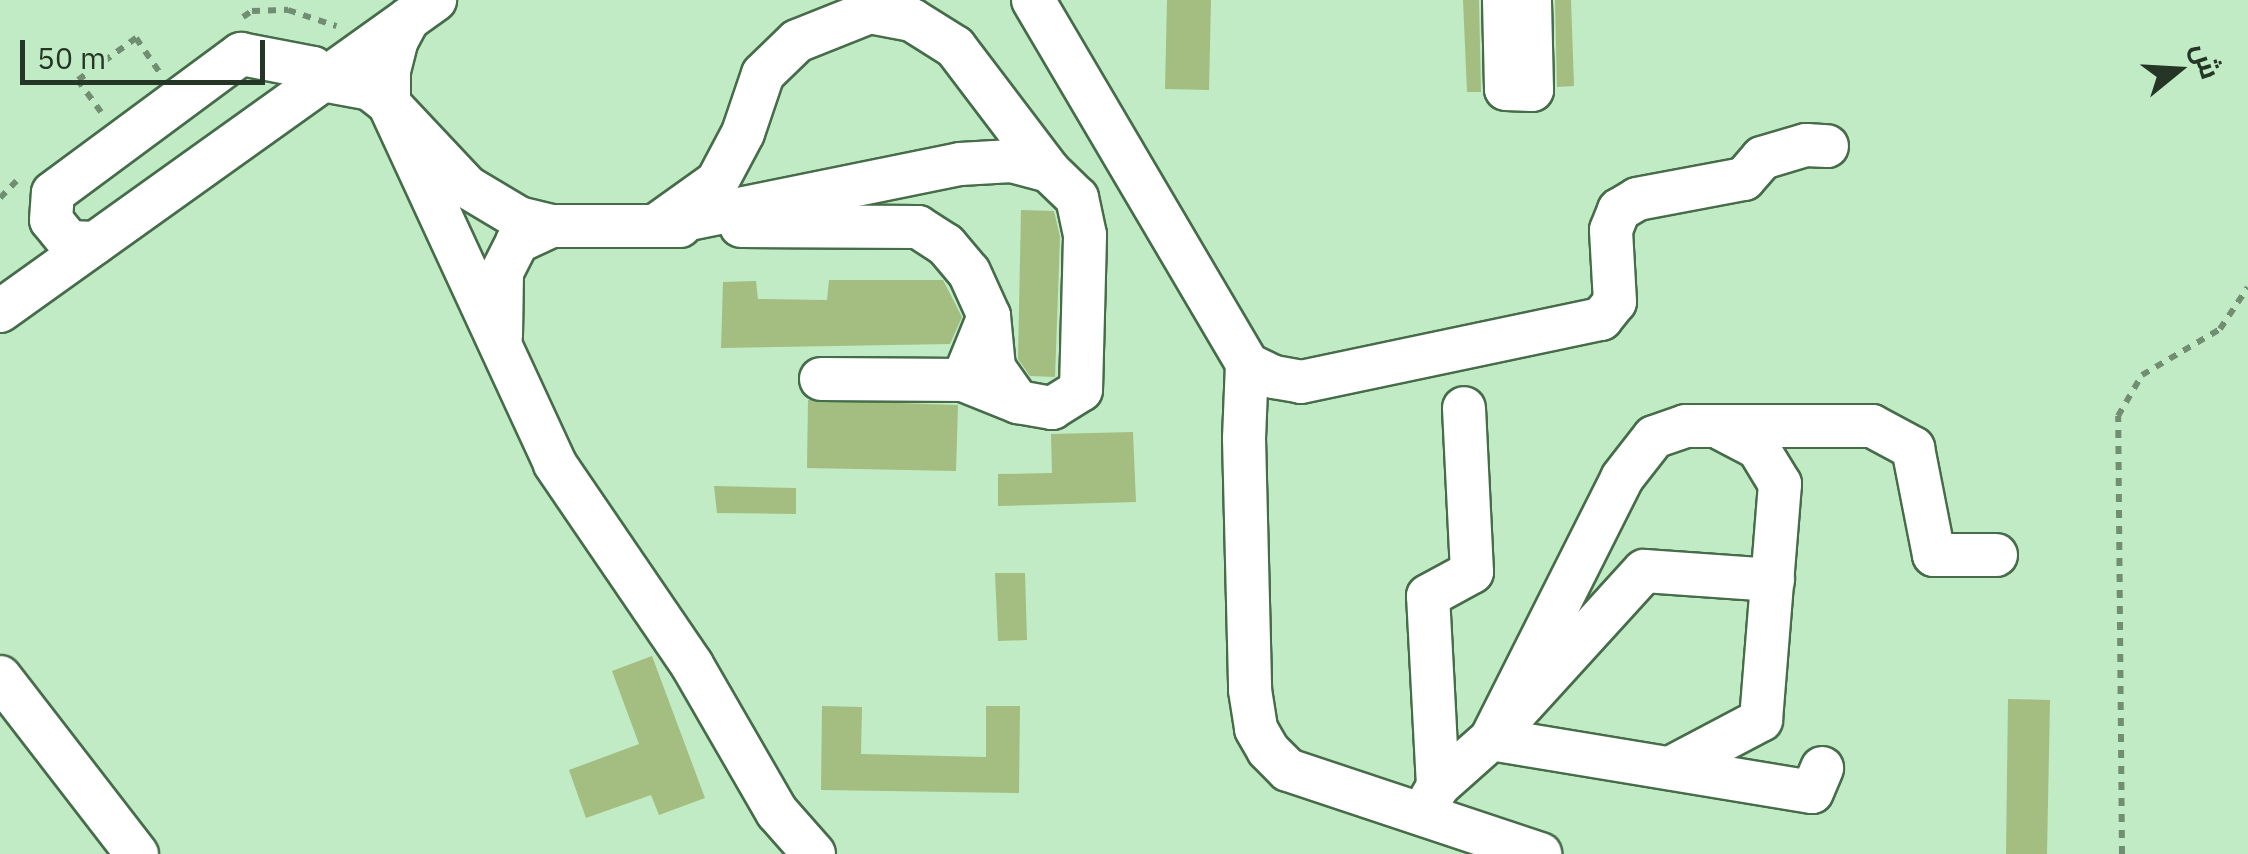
<!DOCTYPE html>
<meta charset="utf-8">
<style>
body{margin:0}
#map{position:relative;width:2248px;height:854px;overflow:hidden;background:#c1ebc4;font-family:"IBM Plex Sans",Cairo,sans-serif}
div>[style]{position:absolute}
.building>*{inset:0;background:#a3be80}
.path>*{height:6px;margin-top:-3px;transform-origin:0;background:repeating-linear-gradient(90deg,#718e73 0 8px,transparent 0 16px)}
.roads{filter:drop-shadow(2px 0 #466c4a) drop-shadow(-2px 0 #466c4a) drop-shadow(0 2px #466c4a) drop-shadow(0 -2px #466c4a)}
.minor>*{height:42px;margin:-21px;padding:0 21px;transform-origin:21px;border-radius:21px;background:#fff}
span{translate:-50% -50%;white-space:nowrap;text-align:center;line-height:1.15;-webkit-text-stroke:10px #c1ebc4;paint-order:stroke}
.north{position:absolute;left:2128px;top:20px;width:100px;height:100px;-webkit-text-stroke:8px #c1ebc4;paint-order:stroke;rotate:72deg;font-size:28px;font-weight:700;line-height:40px;text-align:center;color:#253627}
.north::after{content:'';display:block;margin:auto;width:35px;height:45px;background:#253627;clip-path:polygon(50% 0,100% 100%,50% 72%,0 100%)}
.scale{position:absolute;left:20px;top:40px;width:245px;height:45px;box-sizing:border-box;border:5px solid #253627;border-top:0;padding-left:12px;font-size:30px;line-height:35px;white-space:nowrap;color:#253627;-webkit-text-stroke:8px #c1ebc4;paint-order:stroke}
</style>
<div id="map">
<div class="building">
<div style="clip-path:polygon(1167px 0,1211px 0,1209px 90px,1165px 89px)"></div>
<div style="clip-path:polygon(1463px 0,1479px 0,1481px 92px,1467px 92px)"></div>
<div style="clip-path:polygon(1555px 0,1571px 0,1574px 86px,1557px 87px)"></div>
<div style="clip-path:polygon(1021px 210px,1054px 211px,1060px 237px,1055px 377px,1030px 376px,1018px 359px)"></div>
<div style="clip-path:polygon(829px 280px,943px 280px,962px 317px,950px 344px,721px 348px,723px 282px,756px 281px,758px 299px,827px 300px)"></div>
<div style="clip-path:polygon(808px 400px,958px 405px,956px 471px,807px 468px)"></div>
<div style="clip-path:polygon(1133px 432px,1136px 502px,998px 506px,998px 474px,1052px 473px,1051px 434px)"></div>
<div style="clip-path:polygon(714px 486px,796px 488px,796px 514px,717px 513px)"></div>
<div style="clip-path:polygon(995px 573px,1025px 573px,1027px 640px,998px 641px)"></div>
<div style="clip-path:polygon(652px 656px,705px 798px,659px 815px,651px 795px,586px 818px,569px 770px,639px 744px,612px 671px)"></div>
<div style="clip-path:polygon(2008px 699px,2050px 700px,2047px 854px,2006px 854px)"></div>
<div style="clip-path:polygon(822px 706px,862px 707px,861px 754px,986px 757px,986px 706px,1020px 706px,1019px 793px,821px 790px)"></div>
</div>
<div class="path">
<div style="left:243px;top:17px;width:11px;rotate:-34deg"></div>
<div style="left:252px;top:11px;width:36px;rotate:-2deg"></div>
<div style="left:288px;top:10px;width:51px;rotate:18.4deg"></div>
<div style="left:101px;top:112px;width:39px;rotate:-126deg"></div>
<div style="left:78px;top:80px;width:72px;rotate:-35.9deg"></div>
<div style="left:136px;top:38px;width:42px;rotate:55.6deg"></div>
<div style="left:0;top:198px;width:29px;rotate:-46deg"></div>
<div style="left:2122px;top:854px;width:438px;rotate:-90.5deg"></div>
<div style="left:2118px;top:416px;width:48px;rotate:-59.7deg"></div>
<div style="left:2142px;top:375px;width:91px;rotate:-30.5deg"></div>
<div style="left:2220px;top:329px;width:50px;rotate:-56.3deg"></div>
</div>
<div class="roads">
<div class="minor">
<div style="left:1033px;top:0;width:422px;rotate:59.5deg"></div>
<div style="left:1247px;top:364px;width:30px;rotate:26deg"></div>
<div style="left:1274px;top:377px;width:27px;rotate:10deg"></div>
<div style="left:1301px;top:382px;width:307px;rotate:-11.9deg"></div>
<div style="left:1601px;top:319px;width:22px;rotate:-51deg"></div>
<div style="left:1615px;top:302px;width:72px;rotate:-93.2deg"></div>
<div style="left:1611px;top:230px;width:22px;rotate:-68deg"></div>
<div style="left:1619px;top:210px;width:21px;rotate:-31deg"></div>
<div style="left:1637px;top:199px;width:109px;rotate:-10.6deg"></div>
<div style="left:1744px;top:179px;width:28px;rotate:-49deg"></div>
<div style="left:1762px;top:158px;width:46px;rotate:-16.5deg"></div>
<div style="left:1806px;top:145px;width:21px;rotate:3deg"></div>
<div style="left:1504px;top:0;width:89px;rotate:88.7deg"></div>
<div style="left:1506px;top:89px;width:26px;rotate:2deg"></div>
<div style="left:1532px;top:90px;width:90px;rotate:-91.3deg"></div>
<div style="left:551px;top:226px;width:33px;rotate:-166deg"></div>
<div style="left:519px;top:218px;width:61px;rotate:-149.2deg"></div>
<div style="left:467px;top:187px;width:114px;rotate:-133.2deg"></div>
<div style="left:389px;top:104px;width:396px;rotate:65.2deg"></div>
<div style="left:555px;top:464px;width:243px;rotate:55.7deg"></div>
<div style="left:692px;top:665px;width:170px;rotate:60deg"></div>
<div style="left:777px;top:812px;width:56px;rotate:48.6deg"></div>
<div style="left:741px;top:226px;width:177px;rotate:0.3deg"></div>
<div style="left:918px;top:227px;width:33px;rotate:33deg"></div>
<div style="left:946px;top:245px;width:35px;rotate:50deg"></div>
<div style="left:969px;top:272px;width:48px;rotate:65.6deg"></div>
<div style="left:989px;top:316px;width:69px;rotate:112.1deg"></div>
<div style="left:963px;top:380px;width:59px;rotate:21.8deg"></div>
<div style="left:95px;top:243px;width:26px;rotate:-178deg"></div>
<div style="left:69px;top:242px;width:28px;rotate:-129deg"></div>
<div style="left:51px;top:220px;width:27px;rotate:-86deg"></div>
<div style="left:53px;top:193px;width:234px;rotate:-36.5deg"></div>
<div style="left:241px;top:54px;width:73px;rotate:11deg"></div>
<div style="left:313px;top:68px;width:16px;rotate:50deg"></div>
<div style="left:323px;top:80px;width:48px;rotate:10.8deg"></div>
<div style="left:370px;top:89px;width:24px;rotate:38deg"></div>
<div style="left:389px;top:104px;width:33px;rotate:-90deg"></div>
<div style="left:389px;top:71px;width:30px;rotate:-76deg"></div>
<div style="left:396px;top:42px;width:26px;rotate:-62deg"></div>
<div style="left:0;top:311px;width:535px;rotate:-35.56deg"></div>
<div style="left:989px;top:316px;width:52px;rotate:84.5deg"></div>
<div style="left:994px;top:368px;width:42px;rotate:54.8deg"></div>
<div style="left:1018px;top:402px;width:35px;rotate:10deg"></div>
<div style="left:1052px;top:408px;width:34px;rotate:-32deg"></div>
<div style="left:1081px;top:390px;width:155px;rotate:-88.5deg"></div>
<div style="left:1085px;top:235px;width:38px;rotate:-102deg"></div>
<div style="left:1077px;top:198px;width:39px;rotate:-136deg"></div>
<div style="left:1049px;top:171px;width:38px;rotate:-165deg"></div>
<div style="left:1012px;top:161px;width:52px;rotate:176.7deg"></div>
<div style="left:960px;top:164px;width:311px;rotate:168.5deg"></div>
<div style="left:655px;top:226px;width:76px;rotate:-35.4deg"></div>
<div style="left:717px;top:182px;width:55px;rotate:-62deg"></div>
<div style="left:743px;top:133px;width:62px;rotate:-71.3deg"></div>
<div style="left:763px;top:74px;width:47px;rotate:-44.1deg"></div>
<div style="left:797px;top:41px;width:79px;rotate:-21.7deg"></div>
<div style="left:870px;top:12px;width:43px;rotate:10.8deg"></div>
<div style="left:912px;top:20px;width:51px;rotate:32.1deg"></div>
<div style="left:955px;top:47px;width:156px;rotate:52.8deg"></div>
<div style="left:501px;top:336px;width:64px;rotate:-89.1deg"></div>
<div style="left:502px;top:272px;width:34px;rotate:-63deg"></div>
<div style="left:517px;top:242px;width:38px;rotate:-25deg"></div>
<div style="left:551px;top:226px;width:129px"></div>
<div style="left:1247px;top:364px;width:74px;rotate:92.3deg"></div>
<div style="left:1244px;top:438px;width:252px;rotate:88.6deg"></div>
<div style="left:1250px;top:690px;width:39px;rotate:81deg"></div>
<div style="left:1256px;top:729px;width:24px;rotate:60deg"></div>
<div style="left:1268px;top:750px;width:28px;rotate:45deg"></div>
<div style="left:1288px;top:770px;width:266px;rotate:18.4deg"></div>
<div style="left:821px;top:379px;width:142px;rotate:0.4deg"></div>
<div style="left:1773px;top:580px;width:129px;rotate:-176deg"></div>
<div style="left:1644px;top:571px;width:227px;rotate:132.3deg"></div>
<div style="left:1491px;top:739px;width:292px;rotate:-63.3deg"></div>
<div style="left:1622px;top:478px;width:52px;rotate:-52deg"></div>
<div style="left:1654px;top:437px;width:34px;rotate:-19deg"></div>
<div style="left:1686px;top:426px;width:186px"></div>
<div style="left:1872px;top:426px;width:47px;rotate:28.2deg"></div>
<div style="left:1913px;top:448px;width:109px;rotate:78.9deg"></div>
<div style="left:1934px;top:555px;width:62px"></div>
<div style="left:0;top:677px;width:224px;rotate:52.3deg"></div>
<div style="left:1670px;top:768px;width:103px;rotate:-27.8deg"></div>
<div style="left:1761px;top:720px;width:237px;rotate:-85.4deg"></div>
<div style="left:1780px;top:484px;width:42px;rotate:-121.4deg"></div>
<div style="left:1758px;top:448px;width:41px;rotate:-152.2deg"></div>
<div style="left:1438px;top:786px;width:71px;rotate:-41.6deg"></div>
<div style="left:1491px;top:739px;width:325px;rotate:9.4deg"></div>
<div style="left:1812px;top:792px;width:26px;rotate:-67deg"></div>
<div style="left:1422px;top:814px;width:32px;rotate:-60deg"></div>
<div style="left:1438px;top:786px;width:190px;rotate:-93deg"></div>
<div style="left:1428px;top:596px;width:50px;rotate:-28.6deg"></div>
<div style="left:1472px;top:572px;width:164px;rotate:-92.8deg"></div>
</div>
</div>
<div class="north">ش</div>
<div class="scale">50 m</div>
</div>
